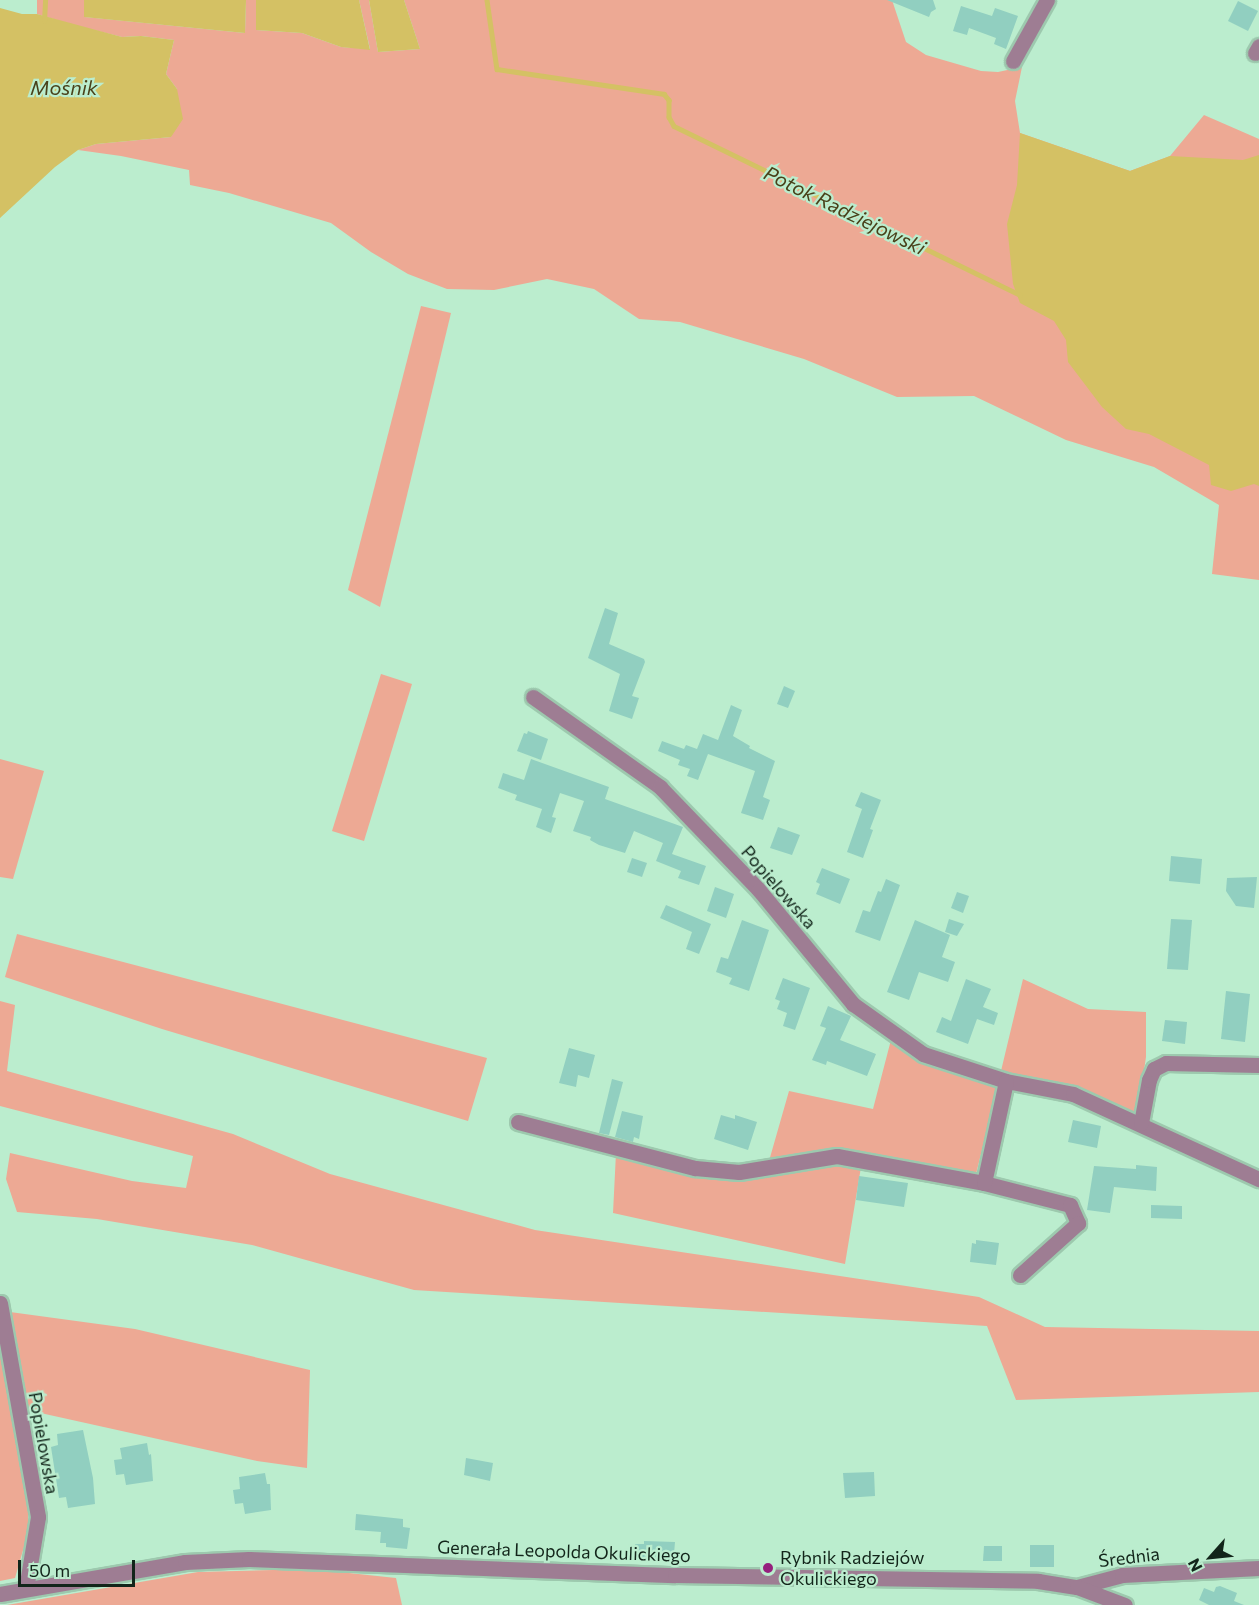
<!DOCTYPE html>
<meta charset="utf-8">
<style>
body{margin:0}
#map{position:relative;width:1259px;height:1605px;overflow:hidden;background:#bbedce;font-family:Commissioner,sans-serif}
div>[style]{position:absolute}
.green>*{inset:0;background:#eda994}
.water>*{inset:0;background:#d4c164}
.stream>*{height:4.5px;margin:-2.25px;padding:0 2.25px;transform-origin:2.25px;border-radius:2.25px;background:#d4c164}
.building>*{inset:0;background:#91cfc0}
.roads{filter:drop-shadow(2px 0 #9dc9ae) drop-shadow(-2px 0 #9dc9ae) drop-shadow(0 2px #9dc9ae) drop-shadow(0 -2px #9dc9ae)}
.minor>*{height:15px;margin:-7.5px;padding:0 7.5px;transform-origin:7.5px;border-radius:7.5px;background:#9e7d93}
.dots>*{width:16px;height:16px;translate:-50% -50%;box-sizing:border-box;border:3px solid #bbedce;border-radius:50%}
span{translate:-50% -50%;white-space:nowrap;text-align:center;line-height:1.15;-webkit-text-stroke:4.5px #bbedce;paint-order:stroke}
.street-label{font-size:18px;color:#12251a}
.poi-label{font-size:18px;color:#12251a}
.left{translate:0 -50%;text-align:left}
.water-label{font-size:20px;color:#49411a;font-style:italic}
.north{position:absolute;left:1181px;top:1527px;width:60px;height:60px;-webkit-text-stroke:4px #bbedce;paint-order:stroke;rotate:243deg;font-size:16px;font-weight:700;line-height:24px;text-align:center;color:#12251a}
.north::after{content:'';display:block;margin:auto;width:21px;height:27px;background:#12251a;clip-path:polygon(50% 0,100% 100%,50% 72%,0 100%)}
.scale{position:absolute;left:18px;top:1560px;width:117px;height:27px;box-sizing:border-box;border:3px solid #12251a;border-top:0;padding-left:8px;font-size:18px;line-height:21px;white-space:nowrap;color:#12251a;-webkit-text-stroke:4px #bbedce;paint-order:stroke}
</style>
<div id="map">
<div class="green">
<div style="clip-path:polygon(37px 0,84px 0,85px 17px,245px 33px,246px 0,256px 0,256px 30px,302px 33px,341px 47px,370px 49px,359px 0,369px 0,378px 52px,420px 49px,404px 0,892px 0,906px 42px,926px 55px,981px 71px,998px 72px,1022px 67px,1015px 101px,1020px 133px,1130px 171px,1170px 156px,1204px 115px,1259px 139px,1259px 580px,1212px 574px,1219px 505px,1154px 467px,1066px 440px,974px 396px,897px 397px,804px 359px,680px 322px,639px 319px,594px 289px,547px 279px,494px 290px,447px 289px,408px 274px,371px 252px,331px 223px,229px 193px,190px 185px,189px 170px,121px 156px,78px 150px,96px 144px,171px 137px,177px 89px,166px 74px,174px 40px,141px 36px,122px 37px,70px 24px,37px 14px)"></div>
<div style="clip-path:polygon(421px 306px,451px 313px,380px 607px,348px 590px)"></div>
<div style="clip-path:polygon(381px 674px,412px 684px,364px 841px,332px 831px)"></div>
<div style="clip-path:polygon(0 759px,44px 771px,13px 879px,0 877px)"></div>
<div style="clip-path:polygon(17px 934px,487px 1058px,468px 1121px,162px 1029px,5px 977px)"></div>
<div style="clip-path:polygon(1023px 979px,1088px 1009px,1146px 1012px,1146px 1057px,1140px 1098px,1135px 1113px,1080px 1090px,1001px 1071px)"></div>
<div style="clip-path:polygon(0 1001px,15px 1005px,7px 1071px,233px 1134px,330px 1174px,535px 1230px,979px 1297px,1045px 1327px,1259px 1331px,1259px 1392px,1016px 1400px,987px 1326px,414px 1290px,252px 1245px,97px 1219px,17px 1212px,6px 1179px,10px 1153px,132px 1181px,186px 1188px,193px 1156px,0 1106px)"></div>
<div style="clip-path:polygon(892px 1036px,911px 1057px,998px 1085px,976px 1174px,821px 1153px,769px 1161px,789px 1091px,873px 1109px)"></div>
<div style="clip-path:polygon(616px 1153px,715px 1178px,738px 1177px,822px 1164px,861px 1167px,845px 1264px,613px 1213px)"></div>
<div style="clip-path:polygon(10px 1312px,135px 1329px,310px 1370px,307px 1468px,257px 1461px,27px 1410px)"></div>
<div style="clip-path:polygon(0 1349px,3px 1349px,28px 1501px,28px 1533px,15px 1578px,0 1581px)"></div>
<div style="clip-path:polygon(311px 1569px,396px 1578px,402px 1605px,7px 1605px,198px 1572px)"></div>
</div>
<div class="water">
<div style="clip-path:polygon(84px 0,246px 0,245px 33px,84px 17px)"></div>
<div style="clip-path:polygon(256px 0,359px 0,370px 50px,341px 47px,302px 33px,256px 30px)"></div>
<div style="clip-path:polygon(369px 0,404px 0,420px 49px,378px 52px)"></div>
<div style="clip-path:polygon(0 8px,22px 14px,37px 14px,122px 37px,141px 36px,174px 40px,166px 74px,177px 89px,183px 119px,171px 137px,96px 144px,78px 150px,55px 167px,0 218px)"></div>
<div style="clip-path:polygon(1020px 133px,1130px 171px,1170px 156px,1243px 160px,1259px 155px,1259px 486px,1254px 484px,1231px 491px,1211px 485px,1209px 465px,1149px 434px,1126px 429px,1102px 407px,1068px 362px,1066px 340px,1054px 321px,1020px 303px,1013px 284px,1007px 224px,1017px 185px)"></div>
</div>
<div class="stream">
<div style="left:487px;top:0;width:70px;rotate:81.8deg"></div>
<div style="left:497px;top:69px;width:169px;rotate:8.5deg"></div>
<div style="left:664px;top:94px;width:8px;rotate:50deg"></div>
<div style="left:669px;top:100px;width:17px;rotate:90deg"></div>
<div style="left:669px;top:117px;width:10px;rotate:61deg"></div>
<div style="left:674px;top:126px;width:385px;rotate:26deg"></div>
<div style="left:44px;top:21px;width:21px;rotate:-87deg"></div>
</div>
<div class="building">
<div style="clip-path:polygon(887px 0,933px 0,936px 9px,931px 12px,929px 17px)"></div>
<div style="clip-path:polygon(1238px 1px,1258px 11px,1248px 31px,1228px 21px)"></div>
<div style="clip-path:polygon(961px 6px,992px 16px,995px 8px,1018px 16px,1006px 49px,994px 44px,996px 38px,969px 28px,967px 35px,953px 31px)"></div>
<div style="clip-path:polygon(605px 608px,618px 613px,609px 644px,644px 659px,645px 662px,632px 696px,639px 698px,632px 719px,609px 711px,620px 674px,588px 658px)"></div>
<div style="clip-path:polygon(784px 686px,795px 691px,788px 708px,777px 704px)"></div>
<div style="clip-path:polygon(731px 705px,742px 710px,733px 736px,750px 746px,749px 748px,775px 761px,763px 797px,770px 800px,763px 820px,741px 813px,755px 771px,708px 754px,698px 780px,687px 776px,690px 769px,678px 765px,680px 760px,658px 751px,662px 741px,684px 749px,686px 745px,697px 749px,703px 734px,718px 740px)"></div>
<div style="clip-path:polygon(528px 731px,548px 739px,541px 760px,517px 751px,524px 733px,527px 734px)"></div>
<div style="clip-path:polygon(531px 759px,609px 787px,605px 799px,683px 827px,672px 854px,706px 866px,699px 885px,678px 878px,681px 871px,656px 861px,663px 843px,634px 831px,625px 853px,599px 845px,590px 840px,591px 837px,573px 831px,584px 801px,560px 793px,552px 817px,556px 818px,551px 833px,536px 827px,542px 809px,515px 800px,517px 795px,498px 788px,503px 773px,524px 780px)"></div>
<div style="clip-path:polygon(861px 792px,881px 800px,870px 829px,873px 830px,863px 858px,847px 852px,862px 809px,855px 806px)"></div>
<div style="clip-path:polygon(778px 827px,800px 835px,792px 855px,770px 848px)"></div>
<div style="clip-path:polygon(1171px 856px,1202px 859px,1200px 884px,1169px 881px)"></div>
<div style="clip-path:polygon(632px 858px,647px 863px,642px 877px,627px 872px)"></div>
<div style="clip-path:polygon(822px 868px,850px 879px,840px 904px,816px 894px,820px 884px,816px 882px)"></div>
<div style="clip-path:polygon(1257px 877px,1254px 908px,1236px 906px,1226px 891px,1227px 878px)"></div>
<div style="clip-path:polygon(886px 879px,900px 885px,880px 941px,855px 932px,863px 910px,870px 912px,878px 891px,881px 892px)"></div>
<div style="clip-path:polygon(715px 887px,734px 894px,726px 918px,707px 911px)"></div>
<div style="clip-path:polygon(957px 892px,969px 896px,963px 913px,951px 908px)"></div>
<div style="clip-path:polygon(666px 905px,711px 924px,699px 954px,686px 949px,692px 932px,660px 918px)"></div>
<div style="clip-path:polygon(949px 919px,964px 924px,957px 936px,945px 932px)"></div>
<div style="clip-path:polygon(1171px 919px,1192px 920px,1188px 970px,1167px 969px)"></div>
<div style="clip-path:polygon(742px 920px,769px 930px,749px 991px,729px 984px,732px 978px,716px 972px,721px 957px,728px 959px)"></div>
<div style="clip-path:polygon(915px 920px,950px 935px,942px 957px,955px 962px,948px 982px,919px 972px,909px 1000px,887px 992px)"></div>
<div style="clip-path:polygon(783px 978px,810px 988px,795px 1030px,783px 1026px,787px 1013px,777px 1009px,780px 1001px,775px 999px)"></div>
<div style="clip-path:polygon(966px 979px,991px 989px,983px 1007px,998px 1013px,994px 1025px,977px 1019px,968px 1044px,936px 1032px,942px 1017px,951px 1021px)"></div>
<div style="clip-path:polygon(1226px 991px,1250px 994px,1245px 1042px,1221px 1039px)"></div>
<div style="clip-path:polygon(828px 1006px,851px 1016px,840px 1040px,876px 1054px,867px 1076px,827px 1061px,826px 1065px,812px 1060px,826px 1028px,820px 1026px)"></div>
<div style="clip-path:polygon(1165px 1020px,1187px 1022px,1185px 1044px,1162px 1041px)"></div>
<div style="clip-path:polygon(569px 1048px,595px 1055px,589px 1078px,578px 1075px,576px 1087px,559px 1083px)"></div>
<div style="clip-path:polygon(612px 1079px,623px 1082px,609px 1135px,599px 1133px)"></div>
<div style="clip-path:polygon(622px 1111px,643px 1116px,639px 1139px,634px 1137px,633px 1142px,615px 1137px)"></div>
<div style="clip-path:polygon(721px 1115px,735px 1119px,735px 1115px,757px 1122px,748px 1150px,714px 1139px)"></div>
<div style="clip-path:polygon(1073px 1120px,1101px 1126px,1097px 1148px,1068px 1142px)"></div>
<div style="clip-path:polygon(1136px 1165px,1157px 1167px,1156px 1191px,1114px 1187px,1110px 1213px,1087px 1210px,1094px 1166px,1136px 1169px)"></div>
<div style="clip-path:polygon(859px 1176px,908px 1183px,904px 1207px,856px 1200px)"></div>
<div style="clip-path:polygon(1151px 1205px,1182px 1206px,1182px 1219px,1151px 1218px)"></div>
<div style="clip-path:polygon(976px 1240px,999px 1243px,996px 1265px,970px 1262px,972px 1243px,976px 1244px)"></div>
<div style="clip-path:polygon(83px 1430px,93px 1478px,95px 1504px,68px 1508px,66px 1497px,59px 1498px,51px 1447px,58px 1445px,57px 1434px)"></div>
<div style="clip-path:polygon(147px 1443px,149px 1455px,151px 1454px,153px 1481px,126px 1485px,124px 1474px,116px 1475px,114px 1460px,122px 1459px,120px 1448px)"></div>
<div style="clip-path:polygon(466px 1458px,493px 1463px,490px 1481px,464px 1475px)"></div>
<div style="clip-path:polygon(874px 1472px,875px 1496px,845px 1498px,843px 1473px)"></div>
<div style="clip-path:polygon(265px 1473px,267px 1484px,270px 1484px,271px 1510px,245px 1514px,243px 1503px,235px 1504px,233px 1490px,240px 1489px,239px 1477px)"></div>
<div style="clip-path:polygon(356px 1514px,403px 1519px,403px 1527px,410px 1528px,407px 1549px,386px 1547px,386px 1543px,380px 1543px,381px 1532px,355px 1530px)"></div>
<div style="clip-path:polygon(644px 1541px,675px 1542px,674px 1554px,667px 1554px,667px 1561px,644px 1561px,644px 1558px,634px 1557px,635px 1544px,644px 1544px)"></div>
<div style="clip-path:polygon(1030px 1545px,1054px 1545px,1054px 1567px,1030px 1567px)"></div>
<div style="clip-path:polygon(984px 1546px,1002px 1546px,1002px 1561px,983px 1561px)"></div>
<div style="clip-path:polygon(1220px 1586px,1237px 1593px,1234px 1601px,1244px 1605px,1209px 1605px,1199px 1600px,1204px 1588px,1214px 1592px,1216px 1587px)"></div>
</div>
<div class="roads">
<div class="minor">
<div style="left:1255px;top:53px;width:8px;rotate:-60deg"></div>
<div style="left:1013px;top:61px;width:70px;rotate:-60.9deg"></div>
<div style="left:533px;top:697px;width:156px;rotate:35.3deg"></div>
<div style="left:660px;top:787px;width:143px;rotate:46.1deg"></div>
<div style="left:759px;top:890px;width:148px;rotate:50.5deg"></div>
<div style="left:853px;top:1004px;width:86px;rotate:35.5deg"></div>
<div style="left:923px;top:1054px;width:87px;rotate:18deg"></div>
<div style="left:1006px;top:1081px;width:68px;rotate:11deg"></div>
<div style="left:1073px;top:1094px;width:205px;rotate:24.6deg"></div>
<div style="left:518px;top:1122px;width:183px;rotate:14.6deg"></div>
<div style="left:695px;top:1168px;width:44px;rotate:5.2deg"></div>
<div style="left:739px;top:1172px;width:99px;rotate:-9.3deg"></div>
<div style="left:837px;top:1156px;width:149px;rotate:10.4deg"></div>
<div style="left:984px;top:1183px;width:89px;rotate:14.3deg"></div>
<div style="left:1070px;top:1205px;width:20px;rotate:66deg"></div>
<div style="left:1078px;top:1223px;width:78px;rotate:138.1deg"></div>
<div style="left:1141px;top:1123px;width:44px;rotate:-79.5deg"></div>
<div style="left:1149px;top:1080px;width:12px;rotate:-66deg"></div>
<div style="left:1154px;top:1069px;width:13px;rotate:-27deg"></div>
<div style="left:1166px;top:1063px;width:93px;rotate:1.2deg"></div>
<div style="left:984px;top:1183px;width:104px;rotate:-77.8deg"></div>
<div style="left:0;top:1303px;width:217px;rotate:79.9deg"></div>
<div style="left:38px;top:1517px;width:73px;rotate:99.5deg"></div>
<div style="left:1077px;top:1587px;width:47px;rotate:-14.9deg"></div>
<div style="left:1122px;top:1575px;width:137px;rotate:-2.9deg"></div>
<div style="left:0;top:1594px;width:188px;rotate:-9.8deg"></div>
<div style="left:185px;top:1562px;width:64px;rotate:-2.7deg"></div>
<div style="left:249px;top:1559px;width:426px;rotate:2.2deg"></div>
<div style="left:675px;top:1575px;width:363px;rotate:0.9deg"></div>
<div style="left:1038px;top:1581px;width:39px;rotate:9deg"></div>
<div style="left:1077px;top:1587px;width:51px;rotate:20.6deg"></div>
</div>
</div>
<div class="dots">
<div style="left:768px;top:1568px;background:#95207d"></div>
</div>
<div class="street-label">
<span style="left:779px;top:887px;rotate:49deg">Popielowska</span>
<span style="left:44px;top:1443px;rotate:80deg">Popielowska</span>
<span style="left:564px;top:1551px;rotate:2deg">Generała Leopolda Okulickiego</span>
<span style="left:1129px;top:1557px;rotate:-7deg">Średnia</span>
</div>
<div class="poi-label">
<span class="left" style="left:780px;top:1568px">Rybnik Radziejów<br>Okulickiego</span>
</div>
<div class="water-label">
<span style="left:64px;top:87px">Mośnik</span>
<span style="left:845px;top:210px;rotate:26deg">Potok Radziejowski</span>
</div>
<div class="north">N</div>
<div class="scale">50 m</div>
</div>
